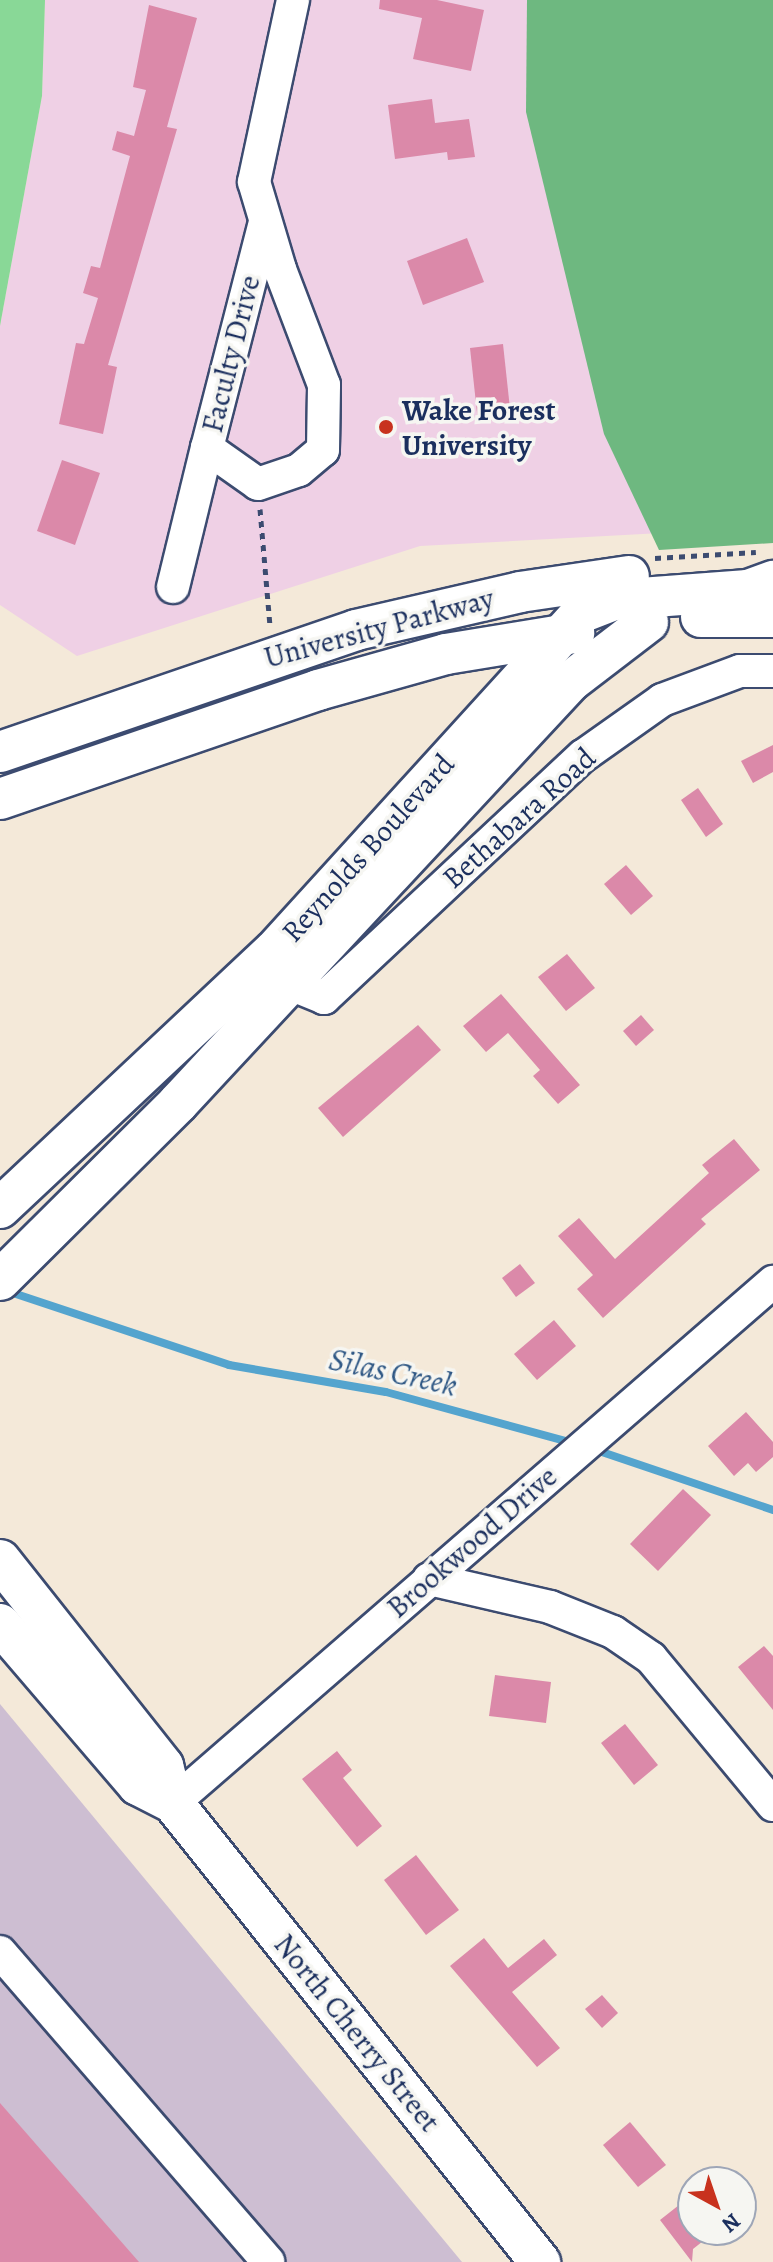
<!DOCTYPE html>
<style>
body{margin:0}
#map{position:relative;width:773px;height:2262px;overflow:hidden;background:#f4e9d9;font-family:Alegreya,serif}
div>[style]{position:absolute}
.built>*{inset:0;background:#efd0e5}
.industrial>*{inset:0;background:#cdbed2}
.green>*{inset:0;background:#89d897}
.forest>*{inset:0;background:#6eb880}
.stream>*{height:8px;margin:-4px;padding:0 4px;transform-origin:4px;border-radius:4px;background:#54a4ce}
.building>*{inset:0;background:#db89a9}
.path>*{height:5px;margin-top:-2.5px;transform-origin:0;background:repeating-linear-gradient(90deg,#3c4b70 0 6px,transparent 0 12px)}
.roads{filter:drop-shadow(2px 0 #3c4b70) drop-shadow(-2px 0 #3c4b70) drop-shadow(0 2px #3c4b70) drop-shadow(0 -2px #3c4b70)}
.minor>*{height:32px;margin:-16px;padding:0 16px;transform-origin:16px;border-radius:16px;background:#fff}
.major>*{height:40px;margin:-20px;padding:0 20px;transform-origin:20px;border-radius:20px;background:#fff}
.dots>*{width:22px;height:22px;translate:-50% -50%;box-sizing:border-box;border:4px solid #f6f6f2;border-radius:50%}
span{translate:-50% -50%;white-space:nowrap;text-align:center;line-height:1.15;-webkit-text-stroke:7px #f6f6f2;paint-order:stroke}
.street-label{font-size:30px;color:#1b2f5e}
.poi-label{font-size:30px;color:#1b2f5e;font-weight:700}
.left{translate:0 -50%;text-align:left}
.water-label{font-size:32px;color:#2f5885;font-style:italic}
.north{position:absolute;left:677px;top:2166px;width:80px;height:80px;box-sizing:border-box;background:#f6f6f2;border:2px solid #9ea6b7;border-radius:50%;rotate:140deg;font-size:22px;font-weight:700;line-height:32px;text-align:center;color:#1b2f5e}
.north::after{content:'';display:block;margin:auto;width:28px;height:36px;background:#c8321e;clip-path:polygon(50% 0,100% 100%,50% 72%,0 100%)}
</style>
<div id="map">
<div class="built">
<div style="clip-path:polygon(45px 0,773px 0,773px 527px,420px 546px,77px 656px,0 605px,0 326px,42px 96px)"></div>
</div>
<div class="industrial">
<div style="clip-path:polygon(0 1704px,462px 2262px,0 2262px)"></div>
</div>
<div class="green">
<div style="clip-path:polygon(0 0,45px 0,42px 96px,0 326px)"></div>
</div>
<div class="forest">
<div style="clip-path:polygon(527px 0,773px 0,773px 543px,659px 550px,604px 434px,526px 112px)"></div>
</div>
<div class="stream">
<div style="left:7px;top:1291px;width:234px;rotate:18.4deg"></div>
<div style="left:229px;top:1365px;width:159px;rotate:9.8deg"></div>
<div style="left:386px;top:1392px;width:197px;rotate:15.3deg"></div>
<div style="left:593px;top:1449px;width:190px;rotate:18.7deg"></div>
</div>
<div class="building">
<div style="clip-path:polygon(380px 0,437px 0,484px 10px,471px 71px,413px 59px,422px 18px,379px 9px)"></div>
<div style="clip-path:polygon(149px 5px,197px 18px,167px 127px,177px 129px,108px 365px,117px 367px,103px 434px,59px 424px,76px 343px,84px 344px,98px 298px,83px 293px,91px 266px,100px 268px,130px 156px,112px 150px,117px 131px,134px 136px,146px 90px,133px 87px)"></div>
<div style="clip-path:polygon(432px 99px,435px 123px,469px 119px,475px 157px,448px 160px,447px 152px,395px 159px,388px 105px)"></div>
<div style="clip-path:polygon(467px 238px,484px 282px,423px 305px,407px 261px)"></div>
<div style="clip-path:polygon(503px 344px,511px 418px,478px 422px,470px 348px)"></div>
<div style="clip-path:polygon(62px 460px,100px 473px,75px 545px,37px 531px)"></div>
<div style="clip-path:polygon(773px 745px,773px 772px,753px 783px,741px 761px)"></div>
<div style="clip-path:polygon(698px 788px,723px 824px,706px 837px,681px 800px)"></div>
<div style="clip-path:polygon(626px 865px,653px 896px,631px 915px,604px 884px)"></div>
<div style="clip-path:polygon(567px 954px,595px 988px,566px 1011px,538px 977px)"></div>
<div style="clip-path:polygon(501px 994px,580px 1085px,558px 1104px,533px 1076px,540px 1070px,508px 1033px,486px 1052px,463px 1026px)"></div>
<div style="clip-path:polygon(641px 1015px,654px 1030px,636px 1046px,623px 1031px)"></div>
<div style="clip-path:polygon(418px 1025px,441px 1050px,343px 1137px,318px 1108px)"></div>
<div style="clip-path:polygon(734px 1139px,760px 1170px,701px 1219px,706px 1224px,603px 1318px,577px 1289px,593px 1275px,558px 1236px,579px 1218px,615px 1259px,709px 1173px,702px 1165px)"></div>
<div style="clip-path:polygon(520px 1264px,535px 1283px,516px 1297px,502px 1278px)"></div>
<div style="clip-path:polygon(554px 1320px,576px 1346px,537px 1380px,514px 1354px)"></div>
<div style="clip-path:polygon(746px 1412px,773px 1442px,773px 1457px,756px 1472px,748px 1463px,734px 1476px,708px 1446px)"></div>
<div style="clip-path:polygon(683px 1489px,711px 1515px,658px 1571px,630px 1544px)"></div>
<div style="clip-path:polygon(764px 1646px,773px 1656px,773px 1710px,738px 1667px)"></div>
<div style="clip-path:polygon(495px 1675px,551px 1682px,546px 1723px,489px 1716px)"></div>
<div style="clip-path:polygon(625px 1724px,658px 1765px,634px 1785px,601px 1743px)"></div>
<div style="clip-path:polygon(337px 1751px,352px 1770px,343px 1778px,382px 1826px,357px 1847px,302px 1779px)"></div>
<div style="clip-path:polygon(416px 1855px,459px 1910px,426px 1935px,384px 1880px)"></div>
<div style="clip-path:polygon(484px 1938px,508px 1968px,544px 1939px,557px 1955px,512px 1992px,560px 2048px,537px 2067px,450px 1966px)"></div>
<div style="clip-path:polygon(602px 1995px,618px 2013px,602px 2028px,585px 2009px)"></div>
<div style="clip-path:polygon(0 2103px,139px 2262px,0 2262px)"></div>
<div style="clip-path:polygon(630px 2122px,666px 2165px,638px 2187px,603px 2145px)"></div>
<div style="clip-path:polygon(693px 2194px,693px 2230px,717px 2230px,693px 2249px,692px 2262px,660px 2220px)"></div>
</div>
<div class="path">
<div style="left:260px;top:509px;width:117px;rotate:85.1deg"></div>
<div style="left:655px;top:558px;width:101px;rotate:-3.4deg"></div>
</div>
<div class="roads">
<div class="minor">
<div style="left:265px;top:222px;width:233px;rotate:104.4deg"></div>
<div style="left:207px;top:448px;width:62px;rotate:35.2deg"></div>
<div style="left:258px;top:484px;width:43px;rotate:-18.9deg"></div>
<div style="left:299px;top:470px;width:31px;rotate:-40deg"></div>
<div style="left:323px;top:450px;width:65px;rotate:-89.1deg"></div>
<div style="left:324px;top:385px;width:124px;rotate:-110.8deg"></div>
<div style="left:280px;top:269px;width:91px;rotate:-106.6deg"></div>
<div style="left:254px;top:182px;width:186px;rotate:-77.9deg"></div>
<div style="left:173px;top:587px;width:143px;rotate:-76.3deg"></div>
<div style="left:290px;top:984px;width:37px;rotate:22deg"></div>
<div style="left:324px;top:998px;width:354px;rotate:-43.1deg"></div>
<div style="left:583px;top:756px;width:97px;rotate:-35.3deg"></div>
<div style="left:662px;top:700px;width:83px;rotate:-20.4deg"></div>
<div style="left:740px;top:671px;width:33px"></div>
<div style="left:429px;top:1579px;width:124px;rotate:13deg"></div>
<div style="left:550px;top:1607px;width:68px;rotate:21.6deg"></div>
<div style="left:613px;top:1632px;width:46px;rotate:34.4deg"></div>
<div style="left:651px;top:1658px;width:191px;rotate:50.3deg"></div>
<div style="left:173px;top:1803px;width:795px;rotate:-40.97deg"></div>
<div style="left:0;top:1952px;width:410px;rotate:49.1deg"></div>
</div>
<div class="major">
<div style="left:701px;top:617px;width:72px"></div>
<div style="left:0;top:752px;width:376px;rotate:-18.9deg"></div>
<div style="left:356px;top:630px;width:168px;rotate:-13deg"></div>
<div style="left:520px;top:592px;width:110px;rotate:-8.4deg"></div>
<div style="left:0;top:799px;width:336px;rotate:-18.9deg"></div>
<div style="left:318px;top:690px;width:133px;rotate:-15.7deg"></div>
<div style="left:446px;top:654px;width:130px;rotate:-9.3deg"></div>
<div style="left:0;top:1208px;width:376px;rotate:-43.2deg"></div>
<div style="left:274px;top:951px;width:459px;rotate:-47.7deg"></div>
<div style="left:583px;top:612px;width:33px;rotate:-21deg"></div>
<div style="left:614px;top:600px;width:134px;rotate:-4.3deg"></div>
<div style="left:748px;top:590px;width:27px;rotate:-20deg"></div>
<div style="left:0;top:1280px;width:251px;rotate:-44.8deg"></div>
<div style="left:178px;top:1103px;width:577px;rotate:-47.04deg"></div>
<div style="left:571px;top:681px;width:97px;rotate:-37.5deg"></div>
<div style="left:0;top:1560px;width:263px;rotate:51.6deg"></div>
<div style="left:163px;top:1766px;width:38px;rotate:75deg"></div>
<div style="left:173px;top:1803px;width:588px;rotate:51.36deg"></div>
<div style="left:0;top:1624px;width:212px;rotate:49.4deg"></div>
<div style="left:138px;top:1785px;width:39px;rotate:27deg"></div>
</div>
</div>
<div class="dots">
<div style="left:386px;top:427px;background:#c8321e"></div>
</div>
<div class="street-label">
<span style="left:231px;top:354px;rotate:-76deg">Faculty Drive</span>
<span style="left:379px;top:628px;rotate:-15deg">University Parkway</span>
<span style="left:519px;top:818px;rotate:-42deg">Bethabara Road</span>
<span style="left:368px;top:848px;rotate:-48deg">Reynolds Boulevard</span>
<span style="left:472px;top:1542px;rotate:-41deg">Brookwood Drive</span>
<span style="left:357px;top:2033px;rotate:51deg">North Cherry Street</span>
</div>
<div class="poi-label">
<span class="left" style="left:402px;top:427px">Wake Forest<br>University</span>
</div>
<div class="water-label">
<span style="left:393px;top:1372px;rotate:12deg">Silas Creek</span>
</div>
<div class="north">N</div>
</div>
